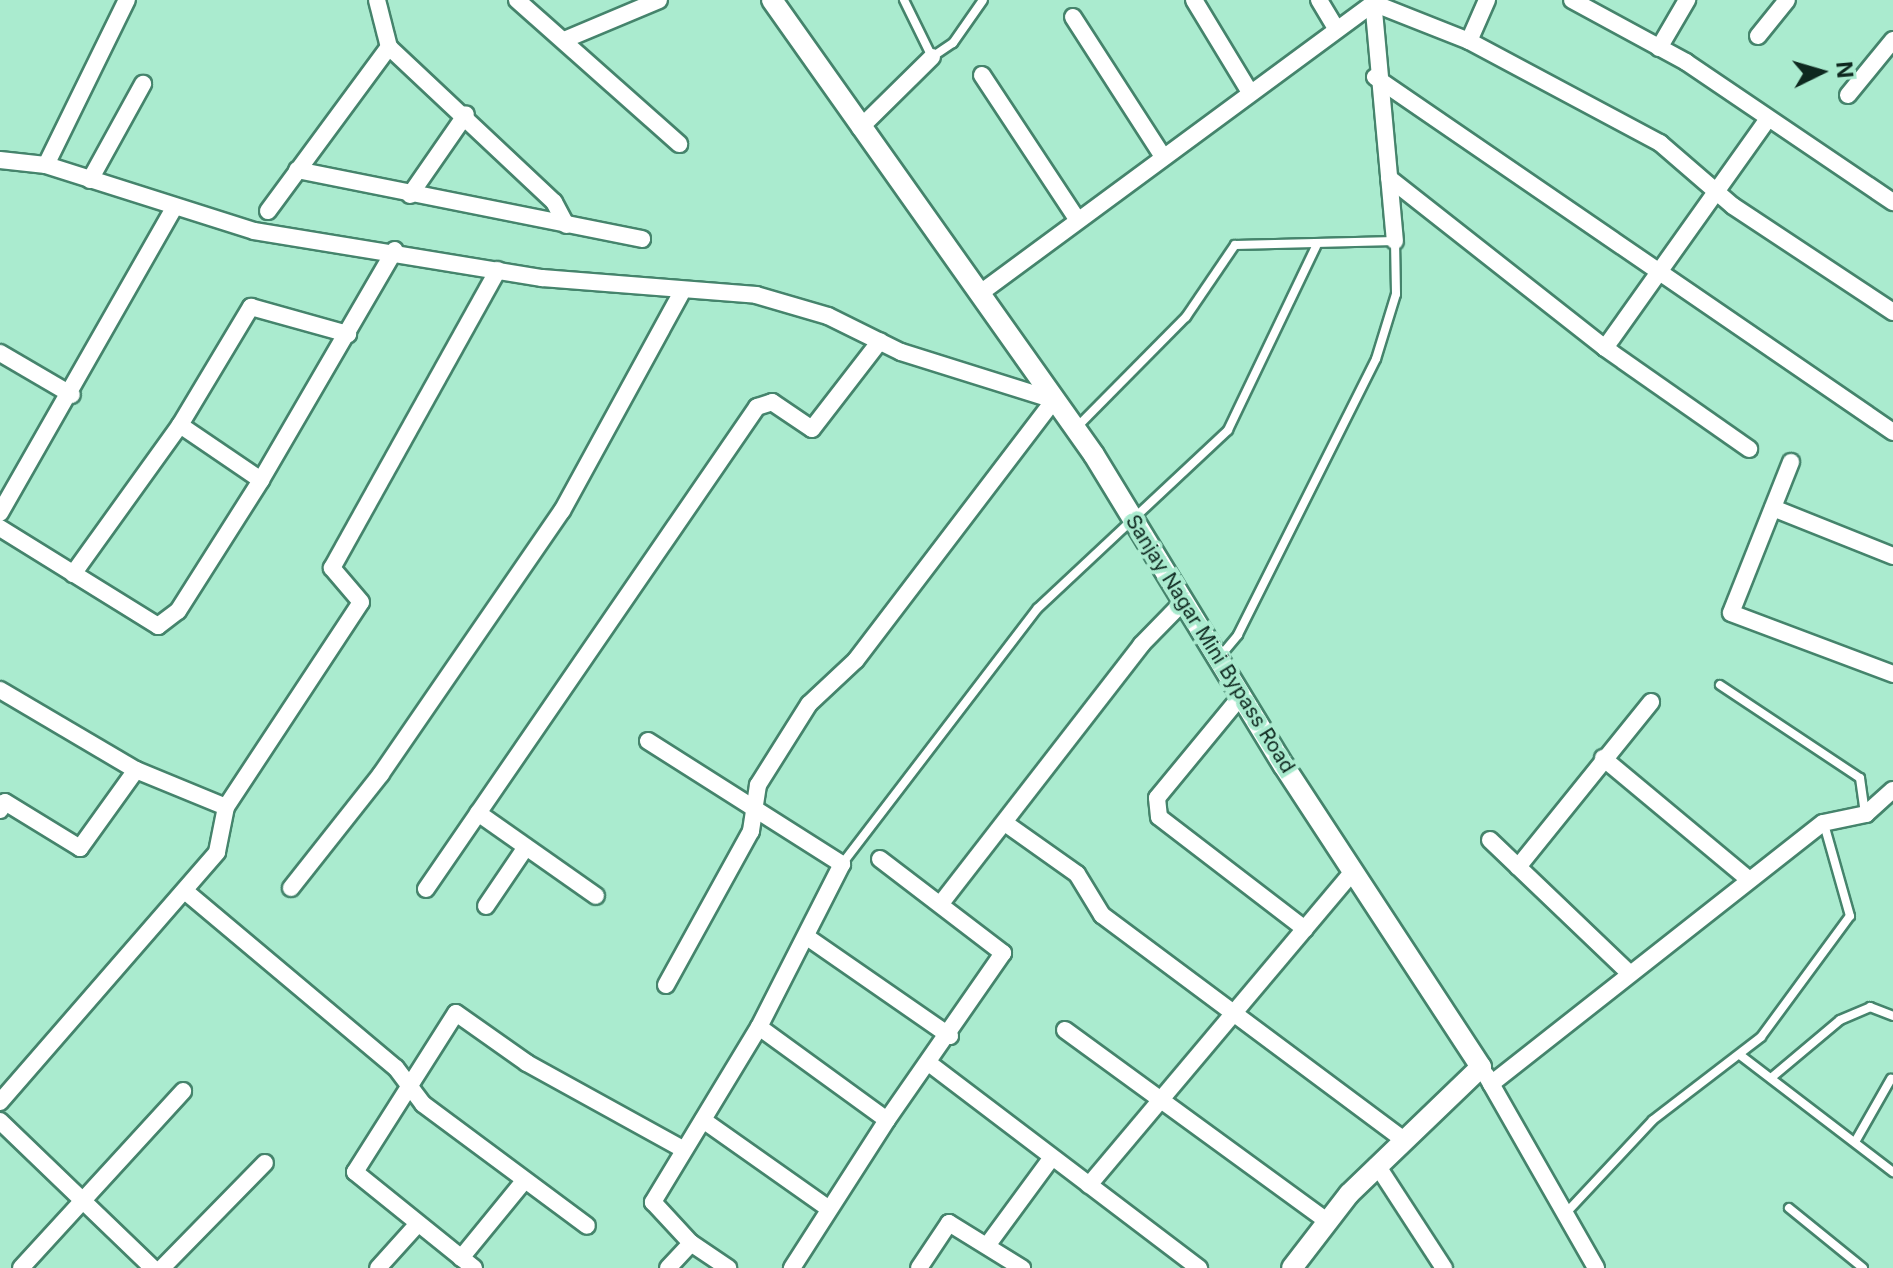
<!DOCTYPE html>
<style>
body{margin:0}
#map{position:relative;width:1893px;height:1268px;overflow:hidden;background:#aaebcf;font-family:Inter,sans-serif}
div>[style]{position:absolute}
.roads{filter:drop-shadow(2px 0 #45846c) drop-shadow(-2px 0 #45846c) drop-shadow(0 2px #45846c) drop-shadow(0 -2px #45846c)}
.service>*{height:8px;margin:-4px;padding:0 4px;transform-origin:4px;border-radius:4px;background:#fff}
.minor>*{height:16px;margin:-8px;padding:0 8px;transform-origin:8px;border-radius:8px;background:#fff}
.tertiary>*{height:20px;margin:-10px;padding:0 10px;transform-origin:10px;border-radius:10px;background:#fff}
span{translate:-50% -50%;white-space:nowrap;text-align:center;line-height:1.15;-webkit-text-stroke:8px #aaebcf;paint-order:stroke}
.street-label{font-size:20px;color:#0e281f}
.north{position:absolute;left:1781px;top:32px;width:80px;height:80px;-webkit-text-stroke:6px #aaebcf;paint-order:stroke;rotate:85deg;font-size:22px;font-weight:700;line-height:32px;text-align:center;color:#0e281f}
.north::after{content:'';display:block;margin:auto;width:28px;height:36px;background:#0e281f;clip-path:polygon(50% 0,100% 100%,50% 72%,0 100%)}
</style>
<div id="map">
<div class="roads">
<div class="service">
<div style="left:904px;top:0;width:64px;rotate:63.8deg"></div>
<div style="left:932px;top:57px;width:25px;rotate:-34deg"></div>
<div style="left:953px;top:43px;width:52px;rotate:-55.1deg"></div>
<div style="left:1076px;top:428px;width:156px;rotate:-45.3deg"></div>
<div style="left:1186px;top:317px;width:87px;rotate:-55.8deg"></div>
<div style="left:1235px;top:245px;width:160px;rotate:-1.4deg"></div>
<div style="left:1395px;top:241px;width:53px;rotate:88.9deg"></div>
<div style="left:1396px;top:294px;width:68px;rotate:107.1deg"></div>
<div style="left:1376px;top:359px;width:309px;rotate:116.6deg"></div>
<div style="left:1238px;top:635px;width:30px;rotate:130deg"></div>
<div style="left:1720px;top:685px;width:168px;rotate:33.6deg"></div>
<div style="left:1860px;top:778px;width:35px;rotate:82deg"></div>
<div style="left:842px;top:864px;width:322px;rotate:-52.6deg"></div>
<div style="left:1038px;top:608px;width:260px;rotate:-43.1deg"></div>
<div style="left:1228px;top:430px;width:204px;rotate:-64.4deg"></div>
<div style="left:1740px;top:1055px;width:193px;rotate:37.4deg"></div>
<div style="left:1771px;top:1078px;width:90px;rotate:-40deg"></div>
<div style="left:1840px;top:1020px;width:33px;rotate:-23deg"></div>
<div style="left:1870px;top:1007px;width:25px;rotate:21deg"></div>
<div style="left:1855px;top:1142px;width:73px;rotate:-60.3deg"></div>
<div style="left:1789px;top:1208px;width:95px;rotate:39deg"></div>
<div style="left:1566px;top:1213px;width:127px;rotate:-46.9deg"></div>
<div style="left:1653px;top:1120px;width:136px;rotate:-37.5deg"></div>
<div style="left:1761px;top:1037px;width:150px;rotate:-53.7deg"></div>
<div style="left:1850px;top:916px;width:96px;rotate:-105.8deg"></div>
</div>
<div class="minor">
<div style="left:377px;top:0;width:49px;rotate:75.7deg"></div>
<div style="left:389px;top:47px;width:226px;rotate:43.2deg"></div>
<div style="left:554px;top:202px;width:26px;rotate:62deg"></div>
<div style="left:517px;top:0;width:217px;rotate:41.6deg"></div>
<div style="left:1194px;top:0;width:104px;rotate:58.8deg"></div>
<div style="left:1319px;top:0;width:29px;rotate:59deg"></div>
<div style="left:1373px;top:0;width:242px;rotate:84.8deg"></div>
<div style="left:1572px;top:0;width:130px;rotate:28.5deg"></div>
<div style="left:1686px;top:62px;width:250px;rotate:34.1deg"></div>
<div style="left:1373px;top:3px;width:103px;rotate:21.6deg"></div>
<div style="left:1469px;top:41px;width:217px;rotate:28.1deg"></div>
<div style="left:1660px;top:143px;width:96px;rotate:40.8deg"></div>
<div style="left:1733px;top:206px;width:192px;rotate:33.5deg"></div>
<div style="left:1073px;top:17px;width:164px;rotate:57.2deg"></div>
<div style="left:1758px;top:36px;width:46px;rotate:-51.1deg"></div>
<div style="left:564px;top:40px;width:103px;rotate:-22.8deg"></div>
<div style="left:1469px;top:41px;width:45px;rotate:-66.3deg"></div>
<div style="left:1659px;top:48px;width:56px;rotate:-59.7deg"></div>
<div style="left:982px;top:75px;width:173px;rotate:56.6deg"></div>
<div style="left:1375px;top:77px;width:628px;rotate:34.42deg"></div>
<div style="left:1848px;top:95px;width:71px;rotate:-50.7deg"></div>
<div style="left:860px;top:128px;width:101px;rotate:-44.6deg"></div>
<div style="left:0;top:160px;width:46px;rotate:6.2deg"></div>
<div style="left:46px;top:165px;width:218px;rotate:17.6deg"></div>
<div style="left:254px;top:231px;width:292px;rotate:9.3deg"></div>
<div style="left:542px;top:278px;width:215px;rotate:4.5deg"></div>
<div style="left:756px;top:295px;width:75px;rotate:16.3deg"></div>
<div style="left:828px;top:316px;width:81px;rotate:26.3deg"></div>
<div style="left:901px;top:352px;width:160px;rotate:17.4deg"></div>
<div style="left:1054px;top:400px;width:327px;rotate:127.3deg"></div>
<div style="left:856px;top:660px;width:64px;rotate:136.9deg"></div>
<div style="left:809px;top:704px;width:96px;rotate:122.2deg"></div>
<div style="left:758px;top:785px;width:47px;rotate:98.7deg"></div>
<div style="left:751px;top:831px;width:176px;rotate:118.9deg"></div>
<div style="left:46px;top:165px;width:184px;rotate:-63.9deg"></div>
<div style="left:297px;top:170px;width:352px;rotate:11.3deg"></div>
<div style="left:1389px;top:178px;width:275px;rotate:38.2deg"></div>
<div style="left:1605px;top:348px;width:176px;rotate:35deg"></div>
<div style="left:90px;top:180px;width:110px;rotate:-61.1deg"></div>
<div style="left:410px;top:195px;width:98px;rotate:-55.3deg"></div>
<div style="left:268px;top:211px;width:204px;rotate:-53.6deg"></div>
<div style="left:979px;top:294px;width:490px;rotate:-36.4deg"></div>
<div style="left:1605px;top:348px;width:280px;rotate:-54.6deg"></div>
<div style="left:0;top:353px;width:83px;rotate:30.3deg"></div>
<div style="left:180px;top:425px;width:98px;rotate:34.2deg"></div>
<div style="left:1791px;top:462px;width:162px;rotate:111.7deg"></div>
<div style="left:1731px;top:613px;width:173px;rotate:20.6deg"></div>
<div style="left:1773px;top:508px;width:129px;rotate:21.8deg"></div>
<div style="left:0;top:513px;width:349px;rotate:-60.3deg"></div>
<div style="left:0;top:528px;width:186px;rotate:31.8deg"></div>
<div style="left:158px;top:626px;width:25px;rotate:-37deg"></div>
<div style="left:178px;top:611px;width:155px;rotate:-57.6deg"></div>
<div style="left:261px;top:480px;width:266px;rotate:-59.8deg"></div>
<div style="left:73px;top:574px;width:183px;rotate:-54.3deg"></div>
<div style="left:180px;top:425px;width:138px;rotate:-59deg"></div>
<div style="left:251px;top:307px;width:101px;rotate:15.6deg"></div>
<div style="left:0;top:690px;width:158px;rotate:30.5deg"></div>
<div style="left:136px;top:770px;width:97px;rotate:22.3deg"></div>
<div style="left:1241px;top:696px;width:132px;rotate:129.5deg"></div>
<div style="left:1157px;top:798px;width:19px;rotate:84deg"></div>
<div style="left:1159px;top:817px;width:184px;rotate:37.5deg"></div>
<div style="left:648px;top:741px;width:230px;rotate:32.4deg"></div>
<div style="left:842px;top:864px;width:183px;rotate:117deg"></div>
<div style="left:759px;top:1027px;width:205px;rotate:121.2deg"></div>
<div style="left:653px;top:1202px;width:56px;rotate:47.2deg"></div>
<div style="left:691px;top:1243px;width:45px;rotate:34deg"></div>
<div style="left:1603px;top:758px;width:189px;rotate:39.8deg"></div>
<div style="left:0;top:810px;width:9px;rotate:-58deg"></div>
<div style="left:5px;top:802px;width:88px;rotate:31.5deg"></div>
<div style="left:80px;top:848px;width:96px;rotate:-54.3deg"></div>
<div style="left:478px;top:813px;width:144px;rotate:35.1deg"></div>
<div style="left:1005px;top:823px;width:88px;rotate:35.3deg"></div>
<div style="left:1077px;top:874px;width:48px;rotate:58.6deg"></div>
<div style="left:1102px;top:915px;width:374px;rotate:36.7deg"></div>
<div style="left:1490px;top:840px;width:191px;rotate:43.7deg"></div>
<div style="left:880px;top:859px;width:155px;rotate:37.4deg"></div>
<div style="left:1003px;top:953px;width:203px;rotate:124.8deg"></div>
<div style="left:1518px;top:867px;width:212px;rotate:-51.1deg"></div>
<div style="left:291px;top:888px;width:145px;rotate:-51.7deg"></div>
<div style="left:381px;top:774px;width:319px;rotate:-55.5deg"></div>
<div style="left:562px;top:511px;width:247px;rotate:-61.3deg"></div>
<div style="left:426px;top:889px;width:585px;rotate:-55.52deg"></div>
<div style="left:757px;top:407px;width:16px;rotate:-18deg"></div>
<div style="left:772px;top:402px;width:48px;rotate:34deg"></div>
<div style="left:812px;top:429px;width:111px;rotate:-52.3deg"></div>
<div style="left:185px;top:891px;width:275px;rotate:40deg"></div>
<div style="left:396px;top:1068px;width:45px;rotate:53.1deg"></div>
<div style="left:423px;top:1104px;width:204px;rotate:36.6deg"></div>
<div style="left:942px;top:902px;width:325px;rotate:-52.2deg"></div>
<div style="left:1141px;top:645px;width:60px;rotate:-45.7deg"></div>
<div style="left:486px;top:906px;width:71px;rotate:-55.9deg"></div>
<div style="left:807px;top:937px;width:174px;rotate:34.7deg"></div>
<div style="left:759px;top:1027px;width:158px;rotate:36deg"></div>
<div style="left:887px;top:1120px;width:176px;rotate:122.7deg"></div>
<div style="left:1065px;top:1030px;width:324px;rotate:36.1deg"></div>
<div style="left:930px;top:1064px;width:338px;rotate:37.2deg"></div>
<div style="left:1486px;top:1075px;width:222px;rotate:60.3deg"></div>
<div style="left:1491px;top:1084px;width:422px;rotate:-38.2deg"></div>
<div style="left:1823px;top:823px;width:44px;rotate:-11.8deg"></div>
<div style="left:1866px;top:814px;width:36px;rotate:-42deg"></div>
<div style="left:0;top:1102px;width:331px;rotate:-49deg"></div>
<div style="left:217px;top:852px;width:46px;rotate:-78.7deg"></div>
<div style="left:226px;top:807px;width:245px;rotate:-56.6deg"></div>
<div style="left:361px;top:602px;width:45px;rotate:-130.5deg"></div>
<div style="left:332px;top:568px;width:341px;rotate:-60.9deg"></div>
<div style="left:703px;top:1120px;width:154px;rotate:35.2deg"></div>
<div style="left:0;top:1121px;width:212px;rotate:43.9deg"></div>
<div style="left:1377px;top:1165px;width:123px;rotate:57deg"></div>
<div style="left:1089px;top:1185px;width:410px;rotate:-49.9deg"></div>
<div style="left:989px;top:1243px;width:103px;rotate:-53.7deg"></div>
<div style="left:461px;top:1258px;width:99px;rotate:-50.7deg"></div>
<div style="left:21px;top:1268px;width:240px;rotate:-47.5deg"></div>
<div style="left:162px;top:1268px;width:147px;rotate:-45.6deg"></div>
<div style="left:378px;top:1268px;width:55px;rotate:-47.9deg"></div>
<div style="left:474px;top:1268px;width:153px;rotate:-141.1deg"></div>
<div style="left:355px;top:1172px;width:188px;rotate:-57.6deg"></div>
<div style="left:456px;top:1013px;width:87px;rotate:35.2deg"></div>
<div style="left:527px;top:1063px;width:176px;rotate:28.9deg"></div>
<div style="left:668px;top:1268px;width:34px;rotate:-47deg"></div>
<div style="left:919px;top:1268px;width:54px;rotate:-56.3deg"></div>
<div style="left:949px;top:1223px;width:86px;rotate:31.7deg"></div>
</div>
<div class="tertiary">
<div style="left:772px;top:0;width:557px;rotate:54.71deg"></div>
<div style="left:1094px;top:455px;width:364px;rotate:58.6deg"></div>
<div style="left:1284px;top:766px;width:360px;rotate:56.8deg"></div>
<div style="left:1481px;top:1067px;width:183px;rotate:136.1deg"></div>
<div style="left:1349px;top:1194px;width:93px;rotate:127.6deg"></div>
</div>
</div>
<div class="street-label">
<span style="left:1210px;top:644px;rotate:58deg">Sanjay Nagar Mini Bypass Road</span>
</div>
<div class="north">N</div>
</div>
